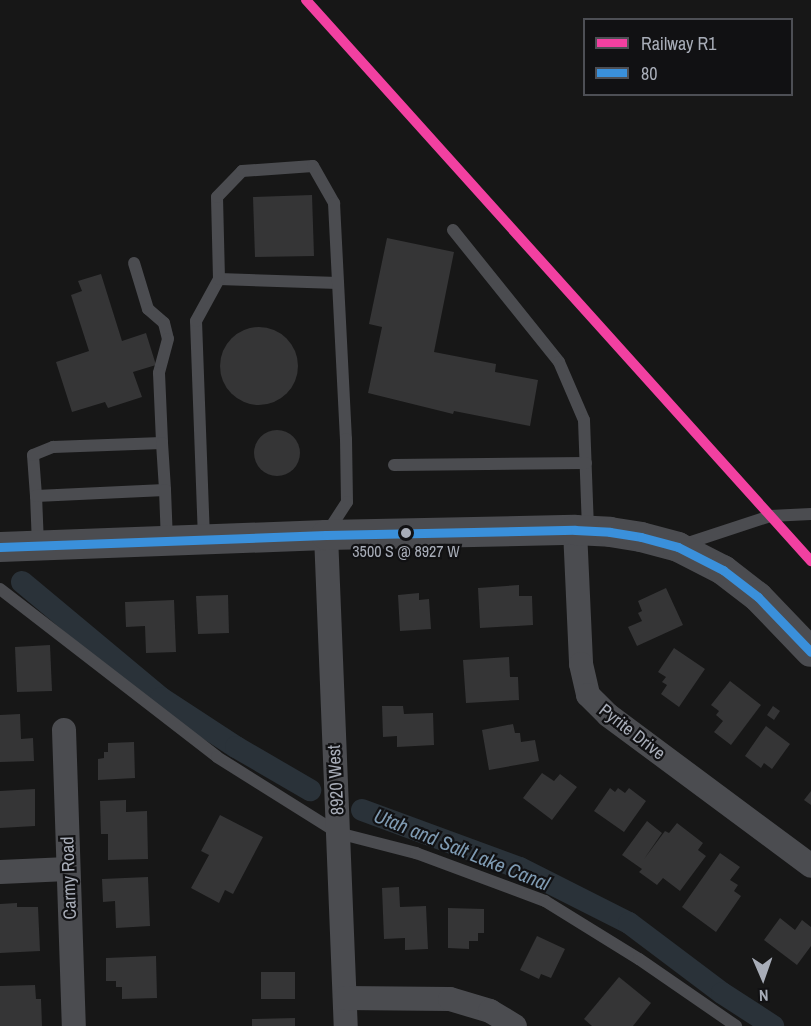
<!DOCTYPE html>
<style>
body{margin:0}
#map{position:relative;width:811px;height:1026px;overflow:hidden;background:#171717;font-family:"Archivo Narrow",sans-serif}
div>[style]{position:absolute}
.canal>*{height:22px;margin:-11px;padding:0 11px;transform-origin:11px;border-radius:11px;background:#2a3239}
.building>*{inset:0;background:#353536}
.round{border-radius:50%}
.service>*{height:12px;margin:-6px;padding:0 6px;transform-origin:6px;border-radius:6px;background:#4b4c50}
.minor>*{height:24px;margin:-12px;padding:0 12px;transform-origin:12px;border-radius:12px;background:#4b4c50}
.tertiary>*{height:30px;margin:-15px;padding:0 15px;transform-origin:15px;border-radius:15px;background:#4b4c50}
.bus-1>*{height:9px;margin:-4.5px;padding:0 4.5px;transform-origin:4.5px;border-radius:4.5px;background:#3a90db}
.rail-1>*{height:10px;margin:-5px;padding:0 5px;transform-origin:5px;border-radius:5px;background:#f240a1}
.dots>*{width:16px;height:16px;translate:-50% -50%;box-sizing:border-box;border:3px solid #111113;border-radius:50%}
span{translate:-50% -50%;white-space:nowrap;text-align:center;line-height:1.15;-webkit-text-stroke:4.5px #111113;paint-order:stroke}
.bus-label{font-size:16px;color:#a8adb8}
.street-label{font-size:18px;color:#a8adb8}
.water-label{font-size:20px;color:#7f9bb3;font-style:italic}
.legend{position:absolute;left:583px;top:18px;width:210px;height:78px;box-sizing:border-box;background:#111113;border:2px solid #4d4f55;margin:0;padding:8px 10px;list-style:none;font-size:18px;color:#a8adb8}
.legend li{display:flex;align-items:center;gap:12px;height:30px}
.legend b{width:30px;border:2px solid #4d4f55}
.north{position:absolute;left:733px;top:948px;width:60px;height:60px;-webkit-text-stroke:4px #111113;paint-order:stroke;rotate:178deg;font-size:16px;font-weight:700;line-height:24px;text-align:center;color:#a8adb8}
.north::after{content:'';display:block;margin:auto;width:21px;height:27px;background:#a8adb8;clip-path:polygon(50% 0,100% 100%,50% 72%,0 100%)}
</style>
<div id="map">
<div class="canal">
<div style="left:22px;top:582px;width:181px;rotate:39.8deg"></div>
<div style="left:161px;top:698px;width:90px;rotate:33.2deg"></div>
<div style="left:236px;top:747px;width:86px;rotate:30.2deg"></div>
<div style="left:362px;top:810px;width:168px;rotate:20.2deg"></div>
<div style="left:520px;top:868px;width:122px;rotate:26.8deg"></div>
<div style="left:629px;top:923px;width:116px;rotate:37deg"></div>
<div style="left:722px;top:993px;width:61px;rotate:32.9deg"></div>
</div>
<div class="building">
<div style="clip-path:polygon(312px 195px,314px 256px,255px 257px,253px 197px)"></div>
<div style="clip-path:polygon(387px 238px,454px 252px,434px 352px,496px 364px,495px 372px,538px 380px,530px 426px,454px 411px,453px 414px,368px 393px,382px 327px,369px 324px)"></div>
<div style="clip-path:polygon(101px 274px,122px 341px,146px 333px,156px 365px,133px 372px,142px 397px,108px 408px,105px 402px,72px 412px,56px 362px,89px 351px,71px 295px,82px 291px,78px 281px)"></div>
<div class="round" style="left:220px;top:327px;width:78px;height:78px"></div>
<div class="round" style="left:254px;top:430px;width:46px;height:46px"></div>
<div style="clip-path:polygon(519px 585px,519px 596px,532px 596px,533px 625px,480px 628px,478px 588px)"></div>
<div style="clip-path:polygon(666px 588px,683px 625px,637px 646px,628px 627px,642px 621px,638px 613px,642px 611px,638px 601px)"></div>
<div style="clip-path:polygon(419px 593px,419px 600px,429px 599px,431px 629px,400px 631px,398px 595px)"></div>
<div style="clip-path:polygon(228px 595px,229px 633px,198px 634px,196px 596px)"></div>
<div style="clip-path:polygon(174px 600px,176px 652px,146px 653px,145px 626px,126px 627px,125px 602px)"></div>
<div style="clip-path:polygon(50px 645px,52px 691px,17px 692px,15px 647px)"></div>
<div style="clip-path:polygon(674px 648px,705px 669px,679px 707px,661px 694px,667px 685px,662px 682px,666px 677px,658px 672px)"></div>
<div style="clip-path:polygon(509px 657px,510px 677px,518px 677px,519px 700px,466px 703px,463px 660px)"></div>
<div style="clip-path:polygon(730px 681px,761px 705px,731px 745px,714px 732px,723px 721px,716px 715px,719px 711px,711px 705px)"></div>
<div style="clip-path:polygon(382px 706px,403px 706px,404px 714px,433px 713px,434px 745px,397px 747px,397px 736px,383px 737px)"></div>
<div style="clip-path:polygon(773px 706px,780px 711px,774px 720px,767px 715px)"></div>
<div style="clip-path:polygon(20px 714px,21px 739px,33px 738px,34px 761px,0 762px,0 715px)"></div>
<div style="clip-path:polygon(513px 724px,515px 733px,520px 733px,521px 742px,535px 740px,539px 761px,489px 770px,482px 730px)"></div>
<div style="clip-path:polygon(766px 726px,790px 744px,772px 769px,764px 763px,761px 768px,745px 756px)"></div>
<div style="clip-path:polygon(134px 742px,135px 778px,98px 780px,98px 759px,104px 758px,104px 752px,108px 752px,108px 743px)"></div>
<div style="clip-path:polygon(542px 773px,554px 781px,560px 774px,577px 787px,552px 820px,523px 798px)"></div>
<div style="clip-path:polygon(610px 788px,615px 792px,618px 788px,625px 793px,629px 788px,646px 801px,624px 832px,594px 811px)"></div>
<div style="clip-path:polygon(35px 789px,35px 826px,0 828px,0 791px)"></div>
<div style="clip-path:polygon(811px 791px,811px 805px,804px 800px)"></div>
<div style="clip-path:polygon(126px 800px,126px 812px,147px 811px,148px 859px,108px 860px,108px 834px,101px 834px,100px 801px)"></div>
<div style="clip-path:polygon(220px 815px,263px 837px,233px 894px,225px 890px,219px 903px,191px 888px,209px 855px,201px 851px)"></div>
<div style="clip-path:polygon(647px 821px,662px 833px,644px 859px,665px 831px,669px 833px,677px 823px,703px 843px,698px 850px,706px 856px,680px 891px,663px 878px,657px 885px,639px 872px,642px 869px,622px 855px)"></div>
<div style="clip-path:polygon(720px 853px,740px 867px,730px 880px,738px 885px,734px 891px,741px 896px,716px 932px,682px 907px)"></div>
<div style="clip-path:polygon(148px 877px,150px 926px,116px 928px,115px 901px,103px 902px,102px 879px)"></div>
<div style="clip-path:polygon(399px 887px,400px 907px,426px 906px,428px 949px,405px 950px,405px 938px,384px 939px,382px 888px)"></div>
<div style="clip-path:polygon(17px 903px,17px 907px,38px 907px,40px 951px,0 953px,0 904px)"></div>
<div style="clip-path:polygon(448px 908px,484px 909px,484px 933px,478px 933px,478px 941px,469px 941px,469px 949px,448px 948px)"></div>
<div style="clip-path:polygon(780px 918px,795px 930px,802px 920px,811px 927px,811px 946px,797px 965px,764px 940px)"></div>
<div style="clip-path:polygon(537px 936px,565px 949px,551px 978px,541px 974px,539px 979px,520px 970px)"></div>
<div style="clip-path:polygon(156px 956px,157px 998px,122px 999px,122px 987px,116px 987px,116px 981px,106px 981px,106px 958px)"></div>
<div style="clip-path:polygon(261px 972px,295px 972px,295px 999px,261px 999px)"></div>
<div style="clip-path:polygon(619px 977px,651px 1003px,633px 1026px,592px 1026px,584px 1019px)"></div>
<div style="clip-path:polygon(35px 985px,36px 999px,41px 999px,42px 1026px,0 1026px,0 986px)"></div>
<div style="clip-path:polygon(295px 1018px,295px 1026px,252px 1026px,252px 1019px)"></div>
</div>
<div class="service">
<div style="left:453px;top:230px;width:169px;rotate:51.2deg"></div>
<div style="left:559px;top:362px;width:63px;rotate:66.7deg"></div>
<div style="left:584px;top:420px;width:110px;rotate:87.9deg"></div>
<div style="left:134px;top:263px;width:48px;rotate:73.1deg"></div>
<div style="left:148px;top:309px;width:21px;rotate:41deg"></div>
<div style="left:164px;top:323px;width:16px;rotate:76deg"></div>
<div style="left:168px;top:339px;width:35px;rotate:105deg"></div>
<div style="left:159px;top:373px;width:70px;rotate:87.5deg"></div>
<div style="left:219px;top:279px;width:119px;rotate:1.9deg"></div>
<div style="left:394px;top:465px;width:192px;rotate:-0.6deg"></div>
<div style="left:36px;top:496px;width:41px;rotate:-94.2deg"></div>
<div style="left:33px;top:455px;width:22px;rotate:-22deg"></div>
<div style="left:53px;top:447px;width:109px;rotate:-2.1deg"></div>
<div style="left:162px;top:443px;width:47px;rotate:86.3deg"></div>
<div style="left:204px;top:539px;width:218px;rotate:-92.1deg"></div>
<div style="left:196px;top:321px;width:48px;rotate:-61.3deg"></div>
<div style="left:219px;top:279px;width:82px;rotate:-91.4deg"></div>
<div style="left:217px;top:197px;width:36px;rotate:-46deg"></div>
<div style="left:242px;top:171px;width:71px;rotate:-4deg"></div>
<div style="left:313px;top:166px;width:43px;rotate:60.4deg"></div>
<div style="left:334px;top:203px;width:236px;rotate:87.1deg"></div>
<div style="left:346px;top:439px;width:63px;rotate:89.1deg"></div>
<div style="left:347px;top:502px;width:38px;rotate:123deg"></div>
<div style="left:38px;top:545px;width:49px;rotate:-92.3deg"></div>
<div style="left:36px;top:496px;width:129px;rotate:-2.7deg"></div>
<div style="left:165px;top:490px;width:51px;rotate:87.8deg"></div>
<div style="left:682px;top:545px;width:93px;rotate:-18.2deg"></div>
<div style="left:770px;top:516px;width:41px;rotate:-2.8deg"></div>
<div style="left:0;top:589px;width:274px;rotate:37.7deg"></div>
<div style="left:217px;top:757px;width:143px;rotate:32.1deg"></div>
<div style="left:338px;top:833px;width:81px;rotate:14.4deg"></div>
<div style="left:416px;top:853px;width:138px;rotate:20.4deg"></div>
<div style="left:545px;top:901px;width:110px;rotate:31.7deg"></div>
<div style="left:639px;top:959px;width:118px;rotate:34.6deg"></div>
</div>
<div class="minor">
<div style="left:575px;top:530px;width:134px;rotate:87.4deg"></div>
<div style="left:581px;top:664px;width:32px;rotate:77deg"></div>
<div style="left:588px;top:695px;width:28px;rotate:45deg"></div>
<div style="left:608px;top:715px;width:253px;rotate:36.6deg"></div>
<div style="left:326px;top:535px;width:491px;rotate:87.7deg"></div>
<div style="left:64px;top:730px;width:296px;rotate:88.1deg"></div>
<div style="left:0;top:872px;width:68px;rotate:-2.5deg"></div>
<div style="left:345px;top:998px;width:105px;rotate:0.5deg"></div>
<div style="left:450px;top:999px;width:42px;rotate:16.7deg"></div>
<div style="left:490px;top:1011px;width:29px;rotate:31deg"></div>
</div>
<div class="tertiary">
<div style="left:0;top:547px;width:326px;rotate:-2.1deg"></div>
<div style="left:326px;top:535px;width:249px;rotate:-1.2deg"></div>
<div style="left:575px;top:530px;width:35px;rotate:3deg"></div>
<div style="left:610px;top:532px;width:31px;rotate:9deg"></div>
<div style="left:641px;top:537px;width:38px;rotate:15deg"></div>
<div style="left:678px;top:547px;width:51px;rotate:27.1deg"></div>
<div style="left:723px;top:570px;width:44px;rotate:37.6deg"></div>
<div style="left:758px;top:597px;width:76px;rotate:46.1deg"></div>
</div>
<div class="bus-1">
<div style="left:0;top:547px;width:326px;rotate:-2.1deg"></div>
<div style="left:326px;top:535px;width:249px;rotate:-1.2deg"></div>
<div style="left:575px;top:530px;width:35px;rotate:3deg"></div>
<div style="left:610px;top:532px;width:31px;rotate:9deg"></div>
<div style="left:641px;top:537px;width:38px;rotate:15deg"></div>
<div style="left:678px;top:547px;width:51px;rotate:27.1deg"></div>
<div style="left:723px;top:570px;width:44px;rotate:37.6deg"></div>
<div style="left:758px;top:597px;width:76px;rotate:46.1deg"></div>
</div>
<div class="rail-1">
<div style="left:306px;top:0;width:755px;rotate:48.01deg"></div>
</div>
<div class="dots">
<div style="left:406px;top:533px;background:#a8adb8"></div>
</div>
<div class="bus-label">
<span style="left:406px;top:551px">3500 S @ 8927 W</span>
</div>
<div class="street-label">
<span style="left:632px;top:732px;rotate:38deg">Pyrite Drive</span>
<span style="left:336px;top:780px;rotate:-93deg">8920 West</span>
<span style="left:69px;top:878px;rotate:-92deg">Carmy Road</span>
</div>
<div class="water-label">
<span style="left:462px;top:849px;rotate:22deg">Utah and Salt Lake Canal</span>
</div>
<ul class="legend">
<li><b style="height:8px;background:#f240a1"></b>Railway R1</li>
<li><b style="height:8px;background:#3a90db"></b>80</li>
</ul>
<div class="north">N</div>
</div>
